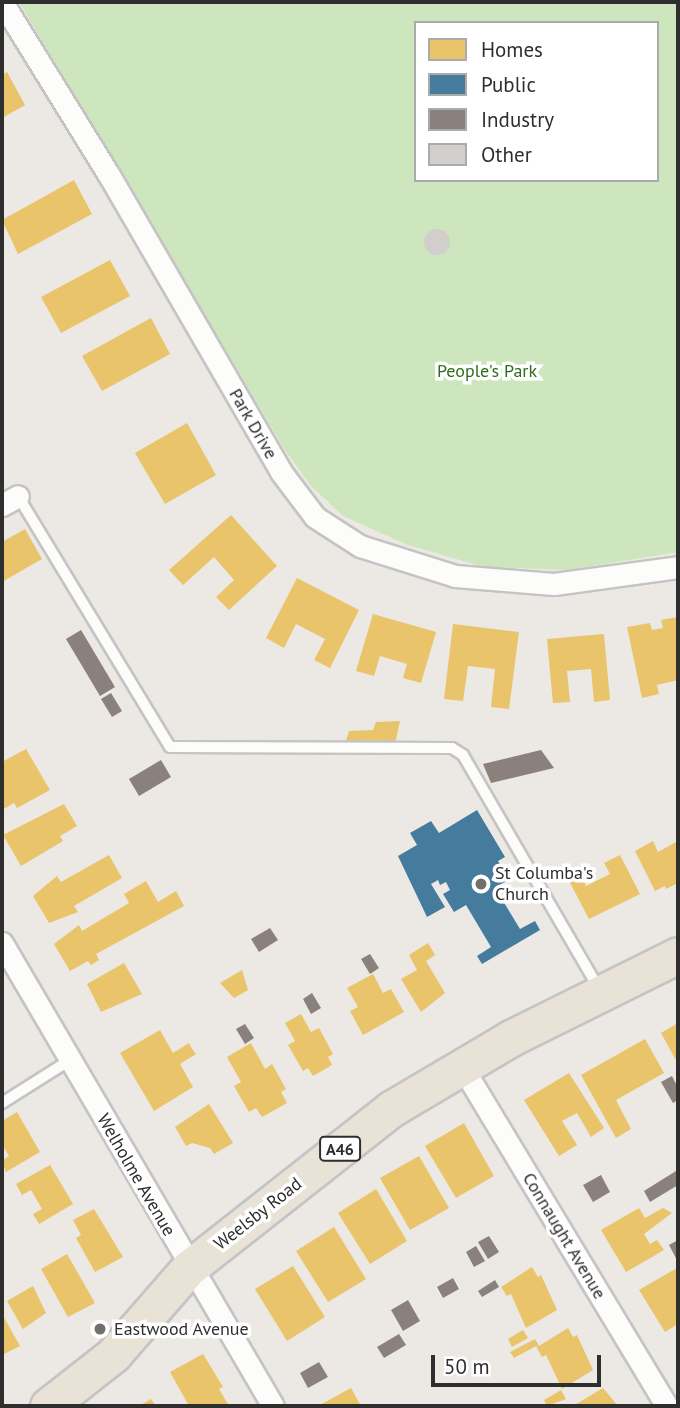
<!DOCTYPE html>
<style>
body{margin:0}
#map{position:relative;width:680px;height:1408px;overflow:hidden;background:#ece8e4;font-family:"PT Sans",sans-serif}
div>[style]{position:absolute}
.green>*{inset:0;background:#cee6be}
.homes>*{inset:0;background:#e9c46a}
.public>*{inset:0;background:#457b9d}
.industry>*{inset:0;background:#8a817c}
.building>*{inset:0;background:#d1cecb}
.round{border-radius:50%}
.roads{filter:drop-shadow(2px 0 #c5c4c5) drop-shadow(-2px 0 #c5c4c5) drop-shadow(0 2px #c5c4c5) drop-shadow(0 -2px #c5c4c5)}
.service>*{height:10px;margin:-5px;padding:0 5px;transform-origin:5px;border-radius:5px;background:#fcfcfb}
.minor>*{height:21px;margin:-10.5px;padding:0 10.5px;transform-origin:10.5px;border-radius:10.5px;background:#fcfcfb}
.trunk>*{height:35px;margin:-17.5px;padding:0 17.5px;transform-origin:17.5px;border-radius:17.5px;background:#e9e2d6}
.dots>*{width:19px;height:19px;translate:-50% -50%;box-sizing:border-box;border:4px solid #fff;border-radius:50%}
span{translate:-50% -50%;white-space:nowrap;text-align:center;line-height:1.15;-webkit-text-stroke:7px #fff;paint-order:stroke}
.shield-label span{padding:2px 5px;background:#fff;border:2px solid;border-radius:5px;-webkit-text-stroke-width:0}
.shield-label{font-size:16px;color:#2e2e2e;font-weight:700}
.park-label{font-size:18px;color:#2c6e1b}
.street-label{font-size:18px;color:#2e2e2e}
.poi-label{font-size:18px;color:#2e2e2e}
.left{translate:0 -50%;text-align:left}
.frame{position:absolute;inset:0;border:4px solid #2e2e2e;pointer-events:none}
.legend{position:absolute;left:414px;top:21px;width:245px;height:161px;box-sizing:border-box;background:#fff;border:2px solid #ababab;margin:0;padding:9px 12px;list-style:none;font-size:21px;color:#2e2e2e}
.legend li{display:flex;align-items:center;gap:14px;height:35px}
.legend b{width:35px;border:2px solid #ababab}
.scale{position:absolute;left:431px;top:1355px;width:170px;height:32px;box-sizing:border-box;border:4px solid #2e2e2e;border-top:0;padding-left:9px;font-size:21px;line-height:24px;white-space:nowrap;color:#2e2e2e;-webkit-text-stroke:5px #fff;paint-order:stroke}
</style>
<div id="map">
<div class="green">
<div style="clip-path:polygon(evenodd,19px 2px,678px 2px,678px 552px,568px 570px,484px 567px,408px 545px,343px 516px,311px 486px,285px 450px,19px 2px,416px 23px,657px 23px,657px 180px,416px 180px,416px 23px)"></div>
</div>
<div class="homes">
<div style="clip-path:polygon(7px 72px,25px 105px,2px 118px,2px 75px)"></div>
<div style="clip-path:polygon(74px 180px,92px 214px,18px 254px,2px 220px)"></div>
<div style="clip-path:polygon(110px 260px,130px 296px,61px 333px,41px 297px)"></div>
<div style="clip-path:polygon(151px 318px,170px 354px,102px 391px,82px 356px)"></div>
<div style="clip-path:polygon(187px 423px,216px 475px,165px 504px,135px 453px)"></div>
<div style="clip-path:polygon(231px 515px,277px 566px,229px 610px,216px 597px,234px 580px,214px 557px,183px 585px,169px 570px)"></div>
<div style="clip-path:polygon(25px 529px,42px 559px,2px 582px,2px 542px)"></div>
<div style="clip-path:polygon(297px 578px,359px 610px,330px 668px,314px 660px,325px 639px,296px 624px,284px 648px,266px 638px)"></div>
<div style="clip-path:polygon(373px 614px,436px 632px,421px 683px,403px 678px,407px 664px,380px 656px,374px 676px,356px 671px)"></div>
<div style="clip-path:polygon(678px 617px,678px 680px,657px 685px,659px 694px,642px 698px,627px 627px,650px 623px,652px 630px,663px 628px,661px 620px)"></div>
<div style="clip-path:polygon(453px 624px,519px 632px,509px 709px,491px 707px,495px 669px,468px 666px,463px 701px,444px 699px)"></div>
<div style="clip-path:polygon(604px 634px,610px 700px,594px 702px,591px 669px,567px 671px,570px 702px,553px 703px,547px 639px)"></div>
<div style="clip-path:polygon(400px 721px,395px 744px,345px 744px,349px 731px,373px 730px,376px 722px)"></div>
<div style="clip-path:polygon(26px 749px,50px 790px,17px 808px,14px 803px,2px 810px,2px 762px)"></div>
<div style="clip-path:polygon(64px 804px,77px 826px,60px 836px,63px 841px,21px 866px,3px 835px)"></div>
<div style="clip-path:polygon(653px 841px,658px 852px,678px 841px,678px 883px,666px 889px,665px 886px,655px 891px,635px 851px)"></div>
<div style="clip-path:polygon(109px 855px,122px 878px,74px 906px,78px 912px,49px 923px,33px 896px,57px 876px,61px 882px)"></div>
<div style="clip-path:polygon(620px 855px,640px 894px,589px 919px,568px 879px,580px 873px,586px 886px,610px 874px,604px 863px)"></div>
<div style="clip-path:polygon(146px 881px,158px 902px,176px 891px,184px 906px,96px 954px,99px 960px,91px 965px,88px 961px,70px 971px,54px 944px,79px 925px,82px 931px,129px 903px,124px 894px)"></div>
<div style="clip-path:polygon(428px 943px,435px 955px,426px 961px,445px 993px,421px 1012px,401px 979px,417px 970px,409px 955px)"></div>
<div style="clip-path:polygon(124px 963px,142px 994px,101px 1012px,87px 984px)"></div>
<div style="clip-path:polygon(242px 970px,248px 990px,234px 998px,220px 983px)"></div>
<div style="clip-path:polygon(373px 974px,383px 993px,391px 989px,404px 1012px,363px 1035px,350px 1011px,358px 1007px,347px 988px)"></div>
<div style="clip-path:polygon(301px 1014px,311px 1032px,319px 1028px,333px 1054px,328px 1057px,332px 1065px,313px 1076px,308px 1068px,303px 1071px,288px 1045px,295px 1041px,285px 1023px)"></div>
<div style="clip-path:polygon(678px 1023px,678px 1064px,661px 1033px)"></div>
<div style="clip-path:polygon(160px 1030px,173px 1053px,189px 1043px,192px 1049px,196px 1054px,180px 1064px,193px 1087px,154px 1111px,120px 1053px)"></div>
<div style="clip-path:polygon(645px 1039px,664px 1073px,616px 1100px,631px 1129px,616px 1138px,581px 1075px)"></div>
<div style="clip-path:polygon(251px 1043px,265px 1069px,272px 1064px,286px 1089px,281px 1092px,287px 1103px,262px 1117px,256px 1108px,249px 1112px,234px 1086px,241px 1082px,227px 1057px)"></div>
<div style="clip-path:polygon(569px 1073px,604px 1128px,591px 1137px,577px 1113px,562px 1121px,577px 1145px,559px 1156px,524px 1100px)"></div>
<div style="clip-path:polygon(209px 1104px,233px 1143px,214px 1154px,210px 1148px,192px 1143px,186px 1146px,175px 1127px)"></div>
<div style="clip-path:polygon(17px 1112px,40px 1152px,6px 1172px,2px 1161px,9px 1156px,2px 1144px,2px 1121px)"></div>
<div style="clip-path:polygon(464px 1123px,494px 1176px,456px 1198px,425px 1146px)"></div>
<div style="clip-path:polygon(419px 1156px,449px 1208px,410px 1230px,380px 1178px)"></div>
<div style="clip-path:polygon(50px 1165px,73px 1204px,39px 1224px,33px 1214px,42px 1209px,31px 1190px,22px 1195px,16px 1184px)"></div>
<div style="clip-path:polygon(376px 1189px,407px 1241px,370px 1264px,338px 1213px)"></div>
<div style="clip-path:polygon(639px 1208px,645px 1218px,663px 1208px,672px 1213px,644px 1234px,650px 1244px,657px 1240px,664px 1250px,626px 1272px,601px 1230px)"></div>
<div style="clip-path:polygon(94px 1209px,123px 1257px,95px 1272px,76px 1238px,81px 1235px,73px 1220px)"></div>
<div style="clip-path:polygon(334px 1227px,366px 1279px,328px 1302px,296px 1251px)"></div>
<div style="clip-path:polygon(67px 1254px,95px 1303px,68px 1317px,41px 1269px)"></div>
<div style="clip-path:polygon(293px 1266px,325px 1317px,287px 1341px,255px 1289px)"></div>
<div style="clip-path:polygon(532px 1267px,538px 1277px,541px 1275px,557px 1310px,526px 1328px,511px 1294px,507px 1296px,501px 1287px)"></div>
<div style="clip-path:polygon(677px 1268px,678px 1324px,665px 1332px,639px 1290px)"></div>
<div style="clip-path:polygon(33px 1286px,46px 1313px,23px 1329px,7px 1301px)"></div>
<div style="clip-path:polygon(2px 1314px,20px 1346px,2px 1355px)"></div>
<div style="clip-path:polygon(568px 1328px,573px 1337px,577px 1335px,593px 1370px,562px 1389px,546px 1355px,542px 1357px,536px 1346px,514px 1358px,510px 1352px,535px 1339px,539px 1346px)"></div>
<div style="clip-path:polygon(523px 1330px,528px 1338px,512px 1347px,508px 1339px)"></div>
<div style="clip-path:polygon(203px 1354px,223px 1387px,219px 1389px,229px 1406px,189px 1406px,170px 1372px)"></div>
<div style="clip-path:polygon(351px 1388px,361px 1406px,318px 1406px)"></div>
<div style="clip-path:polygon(603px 1388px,618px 1406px,573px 1406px)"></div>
<div style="clip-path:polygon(561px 1390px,566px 1399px,547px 1406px,544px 1400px)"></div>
<div style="clip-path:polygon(151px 1399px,156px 1406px,139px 1406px)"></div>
</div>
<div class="public">
<div style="clip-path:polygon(477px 810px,505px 857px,498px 861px,509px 879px,495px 888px,520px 929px,535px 921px,540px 930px,482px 964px,477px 956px,491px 947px,466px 905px,454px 912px,443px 894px,450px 890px,446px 882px,440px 885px,438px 880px,431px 884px,445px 907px,427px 917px,398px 856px,417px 845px,410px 833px,431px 821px,439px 833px)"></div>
</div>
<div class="industry">
<div style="clip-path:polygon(81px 630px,115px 687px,100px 696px,66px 639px)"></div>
<div style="clip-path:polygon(111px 693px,122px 711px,112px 717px,101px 699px)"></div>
<div style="clip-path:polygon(541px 750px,554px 768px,491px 783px,483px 764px)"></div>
<div style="clip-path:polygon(161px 760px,171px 777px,139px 796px,129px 779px)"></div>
<div style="clip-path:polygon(270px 928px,278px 940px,259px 952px,251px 939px)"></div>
<div style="clip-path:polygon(370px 954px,379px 968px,370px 974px,361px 959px)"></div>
<div style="clip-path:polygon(312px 993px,321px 1008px,311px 1014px,303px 999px)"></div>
<div style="clip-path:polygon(245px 1024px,254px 1038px,245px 1044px,236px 1029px)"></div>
<div style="clip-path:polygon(672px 1076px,678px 1088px,678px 1100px,673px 1103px,661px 1082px)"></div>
<div style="clip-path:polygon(676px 1171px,678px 1185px,650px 1202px,644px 1191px)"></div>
<div style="clip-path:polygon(601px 1175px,610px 1192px,593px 1202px,583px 1185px)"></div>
<div style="clip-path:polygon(489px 1236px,499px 1252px,488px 1259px,478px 1242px)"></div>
<div style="clip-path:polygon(678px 1240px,678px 1262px,669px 1245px)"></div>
<div style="clip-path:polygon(476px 1246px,485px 1261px,474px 1267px,466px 1252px)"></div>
<div style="clip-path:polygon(453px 1278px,459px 1289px,443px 1298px,437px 1287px)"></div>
<div style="clip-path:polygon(495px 1280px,499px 1287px,482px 1297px,478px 1291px)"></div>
<div style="clip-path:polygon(408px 1300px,420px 1321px,403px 1331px,391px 1310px)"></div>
<div style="clip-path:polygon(399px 1334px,406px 1345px,384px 1358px,377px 1347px)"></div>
<div style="clip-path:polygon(319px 1362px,328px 1377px,308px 1388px,300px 1373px)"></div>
</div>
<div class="building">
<div class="round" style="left:424px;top:229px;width:26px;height:26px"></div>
</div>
<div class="roads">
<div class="service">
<div style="left:18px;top:496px;width:293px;rotate:58.8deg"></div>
<div style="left:170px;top:747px;width:282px;rotate:0.2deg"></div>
<div style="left:452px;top:748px;width:13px;rotate:32deg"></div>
<div style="left:463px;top:755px;width:272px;rotate:59.8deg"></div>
<div style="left:2px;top:1103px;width:80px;rotate:-32.3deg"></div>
</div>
<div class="minor">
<div style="left:2px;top:2px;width:203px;rotate:58.3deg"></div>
<div style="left:109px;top:175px;width:343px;rotate:59.9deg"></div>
<div style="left:281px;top:472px;width:56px;rotate:52.9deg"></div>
<div style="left:315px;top:517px;width:54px;rotate:32.8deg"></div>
<div style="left:360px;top:546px;width:100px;rotate:17.5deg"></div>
<div style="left:455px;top:576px;width:99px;rotate:4.6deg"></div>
<div style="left:554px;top:584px;width:125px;rotate:-7.8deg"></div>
<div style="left:2px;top:505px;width:18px;rotate:-29deg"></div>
<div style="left:2px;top:943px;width:536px;rotate:59.66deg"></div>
<div style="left:461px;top:1065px;width:398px;rotate:58.9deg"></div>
</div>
<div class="trunk">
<div style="left:48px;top:1406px;width:83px;rotate:-38.1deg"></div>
<div style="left:113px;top:1355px;width:116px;rotate:-48.9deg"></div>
<div style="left:189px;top:1268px;width:257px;rotate:-38.2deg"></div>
<div style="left:391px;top:1109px;width:139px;rotate:-30.6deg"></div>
<div style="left:511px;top:1038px;width:186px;rotate:-26.4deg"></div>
</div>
</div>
<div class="dots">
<div style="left:481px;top:884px;background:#706f6e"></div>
<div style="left:100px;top:1329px;background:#706f6e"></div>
</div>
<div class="shield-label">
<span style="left:340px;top:1149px">A46</span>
</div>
<div class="park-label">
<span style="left:487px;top:371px">People's Park</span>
</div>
<div class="street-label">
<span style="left:253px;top:424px;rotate:60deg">Park Drive</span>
<span style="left:136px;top:1175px;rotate:60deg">Welholme Avenue</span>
<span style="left:258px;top:1214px;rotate:-38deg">Weelsby Road</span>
<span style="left:564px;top:1236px;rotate:59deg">Connaught Avenue</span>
</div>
<div class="poi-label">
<span class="left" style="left:495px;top:884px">St Columba's<br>Church</span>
<span class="left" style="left:114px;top:1329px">Eastwood Avenue</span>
</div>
<div class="frame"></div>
<ul class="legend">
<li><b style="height:19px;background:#e9c46a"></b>Homes</li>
<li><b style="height:19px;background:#457b9d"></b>Public</li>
<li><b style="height:19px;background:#8a817c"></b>Industry</li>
<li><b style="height:19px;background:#d1cecb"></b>Other</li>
</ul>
<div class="scale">50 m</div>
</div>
